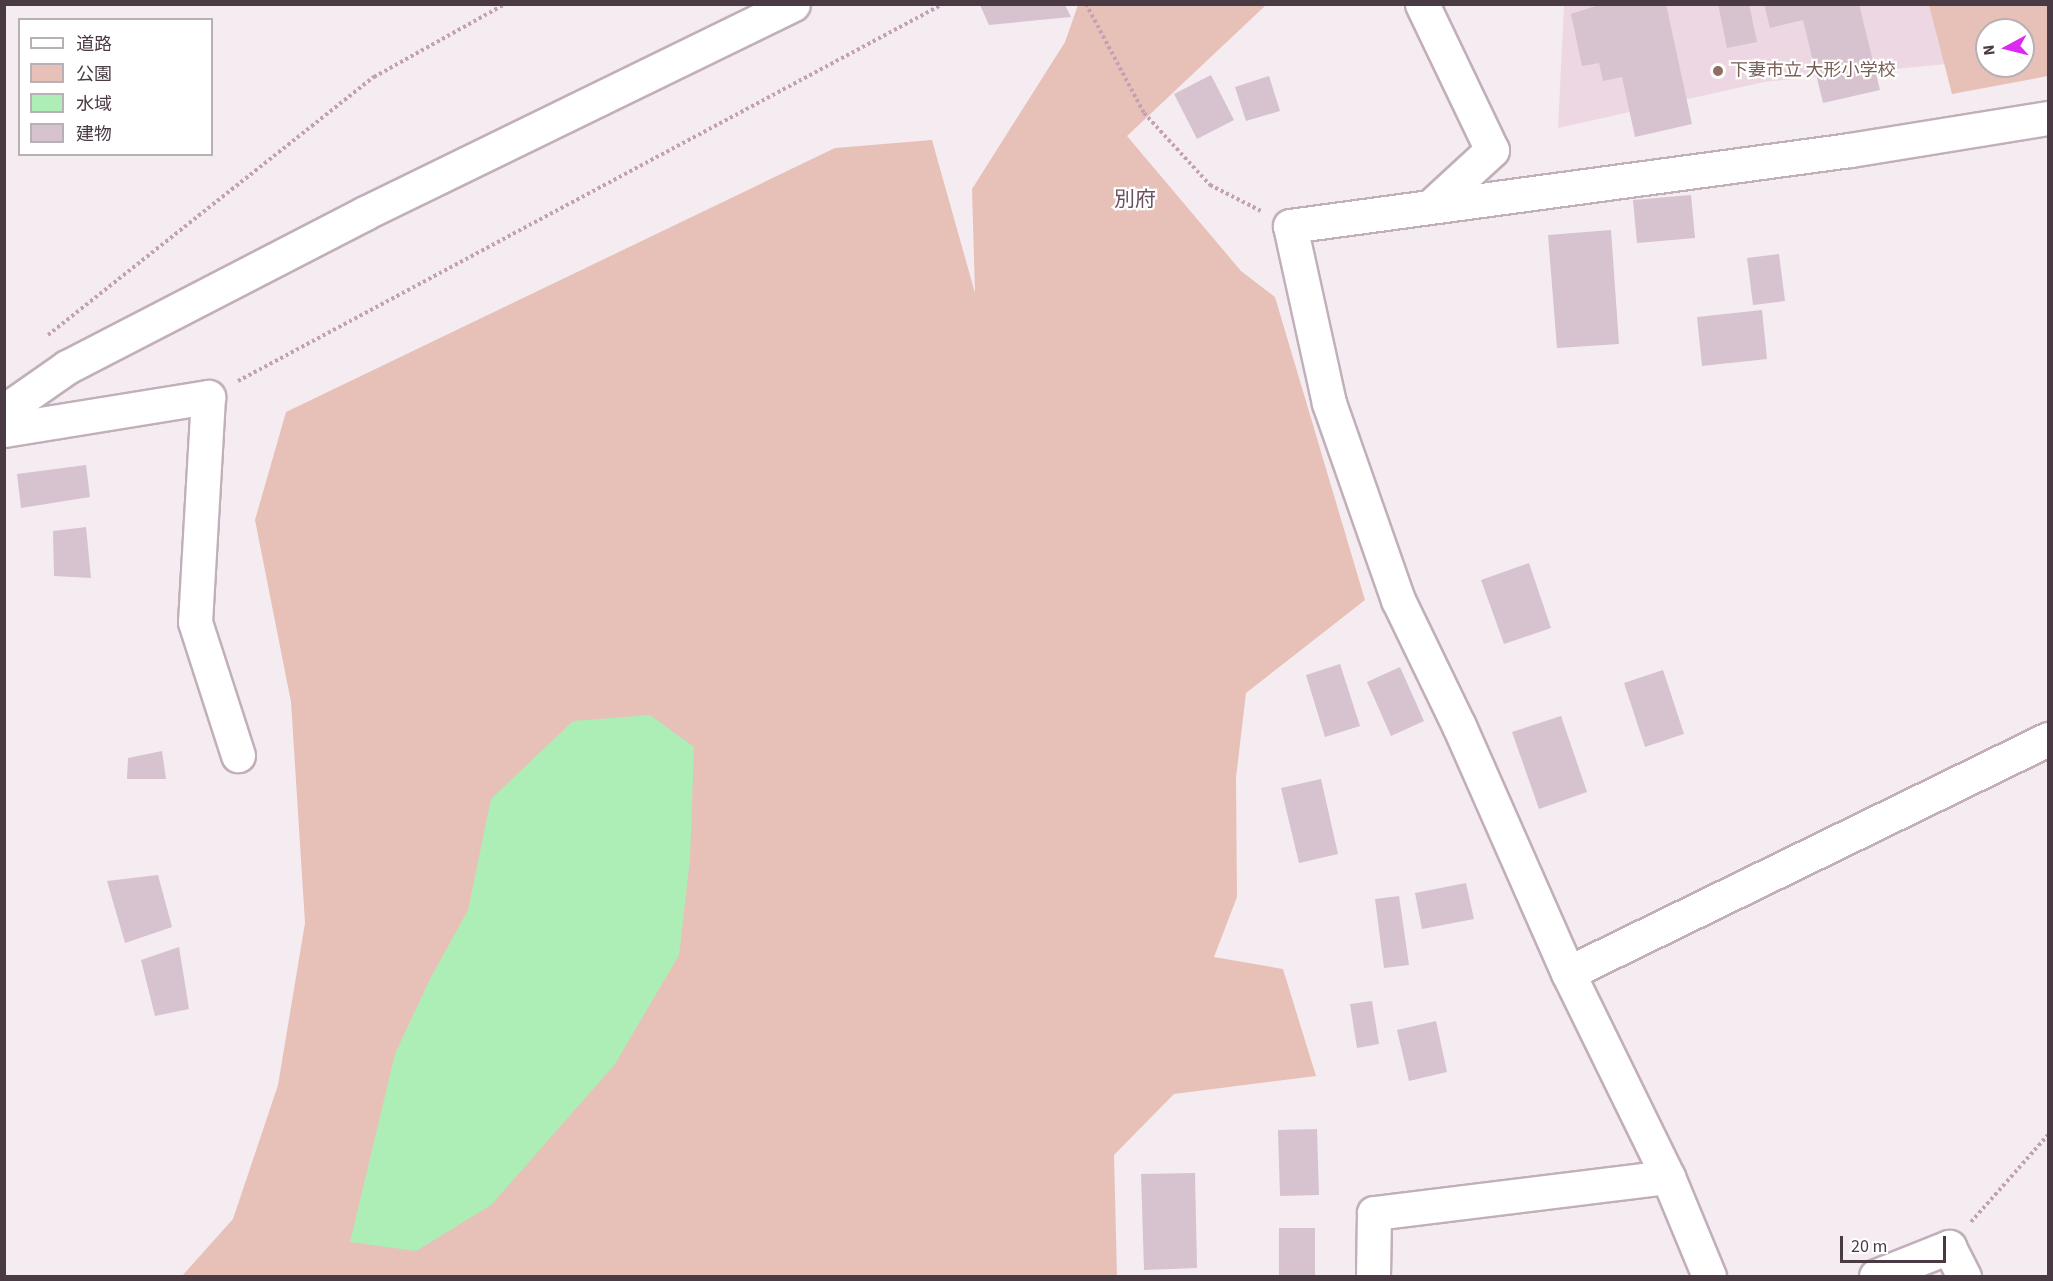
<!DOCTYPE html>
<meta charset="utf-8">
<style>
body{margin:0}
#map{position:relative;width:2053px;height:1281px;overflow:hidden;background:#f5ecf1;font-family:"Source Sans 3","Noto Sans JP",sans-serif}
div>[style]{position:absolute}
.education>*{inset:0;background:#edd7e3}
.green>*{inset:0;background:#e7c1b8}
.water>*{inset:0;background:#adeeb7}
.building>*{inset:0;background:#d7c2cf}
.path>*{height:4px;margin-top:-2px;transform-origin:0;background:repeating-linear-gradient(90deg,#c2a1b5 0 3px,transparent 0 6px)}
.roads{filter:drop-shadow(2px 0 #c1afba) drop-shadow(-2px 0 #c1afba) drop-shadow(0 2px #c1afba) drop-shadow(0 -2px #c1afba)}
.minor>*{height:33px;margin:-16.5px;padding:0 16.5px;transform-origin:16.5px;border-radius:16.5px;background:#fff}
.dots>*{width:16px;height:16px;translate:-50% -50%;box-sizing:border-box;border:3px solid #fff;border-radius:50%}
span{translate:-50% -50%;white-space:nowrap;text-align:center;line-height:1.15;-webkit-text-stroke:4.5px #fff;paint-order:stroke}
.education-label{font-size:18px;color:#785e54}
.left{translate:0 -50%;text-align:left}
.quarter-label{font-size:21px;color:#6c5163}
.frame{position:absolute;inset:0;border:6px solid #4a3a44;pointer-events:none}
.legend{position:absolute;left:18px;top:18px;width:195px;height:138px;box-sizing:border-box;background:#fff;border:2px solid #b7b0b4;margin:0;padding:8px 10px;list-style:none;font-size:18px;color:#4a3a44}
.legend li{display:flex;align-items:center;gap:12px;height:30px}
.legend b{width:30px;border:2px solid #b7b0b4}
.north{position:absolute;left:1975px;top:18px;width:60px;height:60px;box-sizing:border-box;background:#fff;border:2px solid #b7b0b4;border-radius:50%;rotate:263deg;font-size:16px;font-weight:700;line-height:24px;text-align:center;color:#4a3a44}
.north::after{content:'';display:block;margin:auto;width:21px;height:27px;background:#db29f0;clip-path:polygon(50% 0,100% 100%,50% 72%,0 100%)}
.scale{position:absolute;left:1840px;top:1236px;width:106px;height:27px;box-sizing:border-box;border:3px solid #4a3a44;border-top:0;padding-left:8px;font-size:18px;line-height:21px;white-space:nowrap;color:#4a3a44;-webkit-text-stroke:4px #fff;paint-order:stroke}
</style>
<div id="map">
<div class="education">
<div style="clip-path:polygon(1564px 5px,2048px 5px,2023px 30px,1987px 30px,1987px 60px,1764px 82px,1558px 128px)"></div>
</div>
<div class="green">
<div style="clip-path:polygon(1078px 5px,1266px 5px,1127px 136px,1241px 271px,1275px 297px,1365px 600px,1246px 693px,1236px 778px,1237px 897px,1214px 957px,1283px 969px,1316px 1076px,1174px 1094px,1114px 1155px,1117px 1276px,182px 1276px,233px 1219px,278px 1085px,305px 923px,291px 702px,255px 520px,286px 412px,835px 148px,932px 140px,975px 293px,972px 189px,1065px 42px)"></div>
<div style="clip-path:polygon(evenodd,1929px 5px,2048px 5px,2048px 76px,1952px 94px,1929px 5px,1987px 30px,2023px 30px,2023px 66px,1987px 66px,1987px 30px)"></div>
</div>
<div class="water">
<div style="clip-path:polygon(650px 715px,694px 747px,690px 859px,679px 955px,615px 1064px,491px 1205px,416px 1251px,350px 1242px,395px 1054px,430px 979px,468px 910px,491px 799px,573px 721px)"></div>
</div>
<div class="building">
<div style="clip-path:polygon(1602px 4px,1666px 4px,1692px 124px,1635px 137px,1622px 77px,1603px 81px,1599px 63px,1582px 66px,1571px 14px)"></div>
<div style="clip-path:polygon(1718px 4px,1749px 4px,1757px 42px,1727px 48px)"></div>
<div style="clip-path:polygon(1764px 4px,1859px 4px,1880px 90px,1823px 103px,1803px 20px,1770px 28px)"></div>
<div style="clip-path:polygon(980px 5px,1065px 5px,1071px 17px,989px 25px)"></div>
<div style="clip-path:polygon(1211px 75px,1234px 120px,1197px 139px,1174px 94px)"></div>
<div style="clip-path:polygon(1269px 76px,1280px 111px,1246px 121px,1235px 87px)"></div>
<div style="clip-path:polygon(1691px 195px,1695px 238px,1637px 243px,1633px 200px)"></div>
<div style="clip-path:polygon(1611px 230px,1619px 344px,1557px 348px,1548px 235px)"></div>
<div style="clip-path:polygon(1779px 254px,1785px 301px,1753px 305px,1747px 258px)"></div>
<div style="clip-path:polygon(1762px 310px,1767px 359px,1702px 366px,1697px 317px)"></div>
<div style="clip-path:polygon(86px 465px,90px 497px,21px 508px,17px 474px)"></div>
<div style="clip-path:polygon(86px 527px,91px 578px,54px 576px,53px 531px)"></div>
<div style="clip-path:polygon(1529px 563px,1551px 628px,1504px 644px,1481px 580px)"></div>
<div style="clip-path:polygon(1340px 664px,1360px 726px,1325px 737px,1306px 675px)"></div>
<div style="clip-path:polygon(1400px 667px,1424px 721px,1391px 736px,1367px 682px)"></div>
<div style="clip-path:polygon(1663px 670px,1684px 734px,1645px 747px,1624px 683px)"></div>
<div style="clip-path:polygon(1561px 716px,1587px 792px,1539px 809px,1512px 732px)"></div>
<div style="clip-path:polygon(162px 751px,166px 779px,127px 779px,128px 758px)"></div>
<div style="clip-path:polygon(1321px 779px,1338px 854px,1299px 863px,1281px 788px)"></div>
<div style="clip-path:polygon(158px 875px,172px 927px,125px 943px,107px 881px)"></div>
<div style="clip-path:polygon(1466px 883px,1474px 919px,1422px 929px,1415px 893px)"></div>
<div style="clip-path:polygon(1399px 896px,1409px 965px,1384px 968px,1375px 899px)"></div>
<div style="clip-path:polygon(179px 947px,189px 1009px,155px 1016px,141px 960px)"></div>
<div style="clip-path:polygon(1372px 1001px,1379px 1044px,1357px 1048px,1350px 1004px)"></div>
<div style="clip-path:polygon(1436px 1021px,1447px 1072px,1409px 1081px,1397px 1030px)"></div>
<div style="clip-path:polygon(1317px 1129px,1319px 1195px,1280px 1196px,1278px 1130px)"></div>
<div style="clip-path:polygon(1195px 1173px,1197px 1268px,1144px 1270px,1141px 1174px)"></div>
<div style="clip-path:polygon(1279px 1228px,1315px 1228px,1315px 1276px,1279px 1276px)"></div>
</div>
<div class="path">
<div style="left:1086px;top:4px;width:123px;rotate:62deg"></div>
<div style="left:1144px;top:113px;width:98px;rotate:47.5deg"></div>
<div style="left:1210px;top:185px;width:57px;rotate:27deg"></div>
<div style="left:48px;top:335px;width:416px;rotate:-38.4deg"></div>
<div style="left:374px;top:77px;width:150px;rotate:-29.1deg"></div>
<div style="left:238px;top:381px;width:799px;rotate:-28.14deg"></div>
<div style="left:1971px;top:1222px;width:116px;rotate:-48.5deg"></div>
</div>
<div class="roads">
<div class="minor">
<div style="left:1422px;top:4px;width:162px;rotate:64.4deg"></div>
<div style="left:1492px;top:150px;width:83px;rotate:137.4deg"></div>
<div style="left:4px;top:411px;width:77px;rotate:-34.9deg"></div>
<div style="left:67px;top:367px;width:335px;rotate:-27.3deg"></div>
<div style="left:365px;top:213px;width:476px;rotate:-26deg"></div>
<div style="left:4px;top:430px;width:207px;rotate:-9.2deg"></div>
<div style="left:208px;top:397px;width:225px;rotate:93.3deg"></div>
<div style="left:195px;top:622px;width:140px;rotate:72.1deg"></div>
<div style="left:1568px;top:973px;width:534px;rotate:-25.99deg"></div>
<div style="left:1373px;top:1276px;width:63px;rotate:-89.1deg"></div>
<div style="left:1374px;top:1213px;width:296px;rotate:-7deg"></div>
<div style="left:1709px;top:1276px;width:107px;rotate:-112.5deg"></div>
<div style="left:1668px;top:1177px;width:227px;rotate:-116.1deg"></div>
<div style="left:1568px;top:973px;width:270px;rotate:-113.8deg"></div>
<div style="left:1459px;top:726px;width:140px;rotate:-115.8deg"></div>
<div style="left:1398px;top:600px;width:209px;rotate:-109.3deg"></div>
<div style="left:1329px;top:403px;width:181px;rotate:-102.4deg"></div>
<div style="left:1290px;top:226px;width:565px;rotate:-7.73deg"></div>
<div style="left:1850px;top:150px;width:201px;rotate:-9.2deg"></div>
<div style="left:1876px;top:1276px;width:79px;rotate:-21.7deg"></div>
<div style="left:1949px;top:1247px;width:33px;rotate:63deg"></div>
</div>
</div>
<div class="dots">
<div style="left:1718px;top:71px;background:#8d6e63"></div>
</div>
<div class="education-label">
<span class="left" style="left:1730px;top:71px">下妻市立 大形小学校</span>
</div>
<div class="quarter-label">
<span style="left:1135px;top:199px">別府</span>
</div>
<div class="frame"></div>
<ul class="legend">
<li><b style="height:8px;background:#fff"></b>道路</li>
<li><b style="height:16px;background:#e7c1b8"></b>公園</li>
<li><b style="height:16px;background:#adeeb7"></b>水域</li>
<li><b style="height:16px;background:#d7c2cf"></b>建物</li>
</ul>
<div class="north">N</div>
<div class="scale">20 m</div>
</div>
